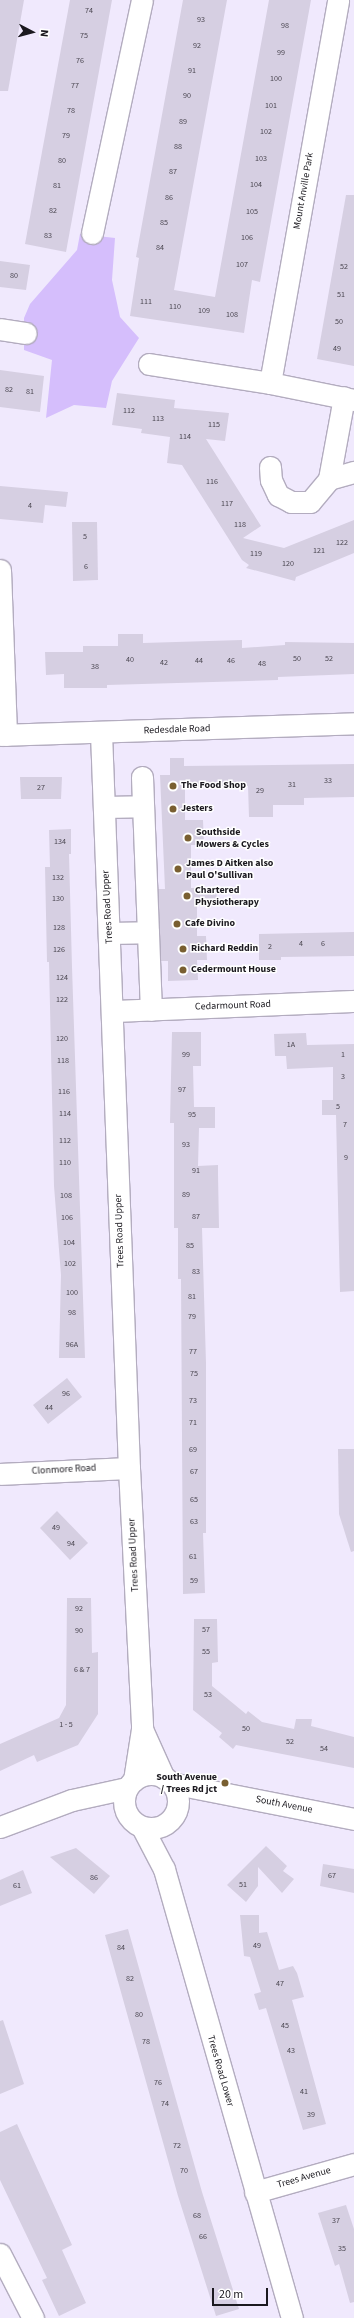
<!DOCTYPE html>
<style>
body{margin:0}
#map{position:relative;width:354px;height:2318px;overflow:hidden;background:#f0e9fd;font-family:"Source Sans 3",sans-serif}
div>[style]{position:absolute}
.green>*{inset:0;background:#d5befc}
.building>*{inset:0;background:#d6cfe2}
.roads{filter:drop-shadow(1px 0 #b3acbf) drop-shadow(-1px 0 #b3acbf) drop-shadow(0 1px #b3acbf) drop-shadow(0 -1px #b3acbf)}
.street>*{height:21px;margin:-10.5px;padding:0 10.5px;transform-origin:10.5px;border-radius:10.5px;background:#fff}
.street>.ring{margin:-10.5px;padding:0;box-sizing:content-box;background:none;border:21px solid #fff;border-radius:50%}
.dots>*{width:11px;height:11px;translate:-50% -50%;box-sizing:border-box;border:2px solid #fff;border-radius:50%}
span{translate:-50% -50%;white-space:nowrap;text-align:center;line-height:1.15;-webkit-text-stroke:3px #fff;paint-order:stroke}
.number-label{font-size:8px;color:#4a4650}
.number-label span{-webkit-text-stroke-width:0}
.street-label{font-size:10px;color:#1b191f}
.poi-label{font-size:10px;color:#1b191f;font-weight:700}
.left{translate:0 -50%;text-align:left}
.right{translate:-100% -50%;text-align:right}
.north{position:absolute;left:12px;top:12px;width:40px;height:40px;-webkit-text-stroke:3px #fff;paint-order:stroke;rotate:96deg;font-size:11px;font-weight:700;line-height:16px;text-align:center;color:#1b191f}
.north::after{content:'';display:block;margin:auto;width:14px;height:18px;background:#1b191f;clip-path:polygon(50% 0,100% 100%,50% 72%,0 100%)}
.scale{position:absolute;left:212px;top:2288px;width:56px;height:18px;box-sizing:border-box;border:2px solid #1b191f;border-top:0;padding-left:5px;font-size:12px;line-height:14px;white-space:nowrap;color:#1b191f;-webkit-text-stroke:3px #fff;paint-order:stroke}
</style>
<div id="map">
<div class="green">
<div style="clip-path:polygon(80px 234px,115px 238px,112px 280px,120px 317px,139px 338px,112px 381px,106px 408px,74px 405px,46px 418px,52px 360px,24px 350px,24px 318px,30px 304px,77px 250px)"></div>
</div>
<div class="building">
<div style="clip-path:polygon(0 0,24px 0,8px 91px,0 91px)"></div>
<div style="clip-path:polygon(70px 0,112px 0,66px 252px,25px 244px)"></div>
<div style="clip-path:polygon(183px 0,227px 0,174px 290px,215px 297px,269px 0,311px 0,260px 282px,252px 280px,244px 333px,130px 316px,139px 258px,136px 257px)"></div>
<div style="clip-path:polygon(346px 195px,354px 195px,354px 366px,317px 359px)"></div>
<div style="clip-path:polygon(0 261px,30px 265px,26px 290px,0 287px)"></div>
<div style="clip-path:polygon(0 370px,44px 376px,40px 412px,0 407px)"></div>
<div style="clip-path:polygon(117px 393px,175px 400px,174px 408px,229px 413px,225px 441px,206px 439px,261px 526px,243px 538px,284px 548px,354px 520px,354px 553px,296px 577px,295px 581px,246px 568px,249px 565px,242px 560px,182px 465px,167px 463px,170px 437px,141px 433px,142px 429px,112px 425px)"></div>
<div style="clip-path:polygon(0 486px,68px 492px,66px 507px,45px 505px,43px 523px,0 519px)"></div>
<div style="clip-path:polygon(72px 522px,97px 522px,98px 580px,73px 581px)"></div>
<div style="clip-path:polygon(118px 634px,143px 634px,143px 643px,242px 640px,242px 648px,285px 645px,285px 642px,354px 643px,354px 674px,278px 677px,278px 680px,248px 681px,107px 685px,107px 688px,64px 688px,64px 674px,46px 675px,45px 652px,83px 652px,83px 646px,118px 646px)"></div>
<div style="clip-path:polygon(170px 758px,184px 758px,184px 766px,354px 764px,354px 797px,304px 798px,304px 805px,273px 805px,273px 817px,249px 817px,248px 786px,185px 787px,185px 820px,203px 820px,204px 845px,191px 845px,191px 888px,216px 888px,217px 903px,197px 903px,197px 936px,206px 936px,207px 960px,197px 960px,198px 980px,168px 981px,168px 961px,161px 961px,158px 889px,165px 889px,160px 775px,170px 775px)"></div>
<div style="clip-path:polygon(20px 777px,62px 777px,61px 799px,21px 799px)"></div>
<div style="clip-path:polygon(71px 829px,71px 854px,69px 854px,72px 967px,85px 1358px,59px 1358px,61px 1275px,54px 1186px,49px 962px,47px 962px,45px 867px,50px 867px,49px 830px)"></div>
<div style="clip-path:polygon(354px 932px,354px 956px,281px 957px,281px 960px,259px 960px,259px 934px)"></div>
<div style="clip-path:polygon(172px 1032px,201px 1032px,201px 1066px,193px 1066px,194px 1107px,215px 1107px,215px 1128px,199px 1128px,198px 1166px,218px 1165px,218px 1174px,219px 1228px,202px 1228px,206px 1363px,206px 1533px,203px 1533px,205px 1593px,183px 1594px,181px 1279px,178px 1279px,178px 1228px,174px 1228px,174px 1123px,170px 1123px)"></div>
<div style="clip-path:polygon(306px 1033px,307px 1045px,354px 1044px,354px 1291px,340px 1292px,336px 1115px,322px 1115px,322px 1100px,333px 1100px,333px 1067px,287px 1069px,286px 1056px,275px 1056px,274px 1034px)"></div>
<div style="clip-path:polygon(67px 1378px,82px 1397px,48px 1424px,33px 1405px)"></div>
<div style="clip-path:polygon(338px 1449px,354px 1449px,354px 1551px,351px 1552px,339px 1514px)"></div>
<div style="clip-path:polygon(57px 1511px,88px 1543px,70px 1560px,40px 1528px)"></div>
<div style="clip-path:polygon(67px 1598px,91px 1598px,92px 1653px,98px 1652px,98px 1714px,78px 1745px,37px 1762px,34px 1755px,0 1771px,0 1744px,59px 1718px,66px 1705px)"></div>
<div style="clip-path:polygon(194px 1619px,217px 1619px,218px 1662px,212px 1663px,212px 1686px,246px 1714px,248px 1711px,262px 1722px,294px 1729px,296px 1719px,312px 1719px,311px 1726px,354px 1737px,354px 1768px,236px 1745px,233px 1749px,219px 1737px,222px 1733px,193px 1710px)"></div>
<div style="clip-path:polygon(266px 1846px,287px 1866px,283px 1871px,294px 1879px,282px 1893px,258px 1867px,258px 1886px,246px 1902px,227px 1885px)"></div>
<div style="clip-path:polygon(76px 1848px,110px 1876px,94px 1894px,50px 1857px)"></div>
<div style="clip-path:polygon(323px 1864px,354px 1869px,354px 1893px,320px 1886px)"></div>
<div style="clip-path:polygon(23px 1870px,32px 1893px,0 1906px,0 1880px)"></div>
<div style="clip-path:polygon(240px 1915px,259px 1915px,259px 1933px,267px 1932px,279px 1970px,293px 1966px,297px 1973px,304px 1997px,292px 2000px,326px 2124px,303px 2130px,266px 2008px,259px 2010px,254px 1994px,261px 1992px,250px 1957px,244px 1956px)"></div>
<div style="clip-path:polygon(128px 1929px,202px 2192px,239px 2309px,216px 2316px,178px 2196px,105px 1935px)"></div>
<div style="clip-path:polygon(3px 2020px,24px 2084px,0 2094px,0 2021px)"></div>
<div style="clip-path:polygon(17px 2124px,72px 2245px,62px 2250px,86px 2303px,59px 2316px,42px 2280px,47px 2278px,0 2180px,0 2132px)"></div>
<div style="clip-path:polygon(346px 2205px,354px 2229px,354px 2302px,350px 2303px,339px 2264px,335px 2266px,318px 2213px)"></div>
</div>
<div class="roads">
<div class="street">
<div style="left:92px;top:233px;width:238px;rotate:-77.9deg"></div>
<div style="left:0;top:329px;width:26px;rotate:9deg"></div>
<div style="left:149px;top:364px;width:122px;rotate:8.9deg"></div>
<div style="left:270px;top:383px;width:86px;rotate:11.4deg"></div>
<div style="left:270px;top:383px;width:389px;rotate:-79.9deg"></div>
<div style="left:270px;top:467px;width:13px;rotate:86deg"></div>
<div style="left:271px;top:480px;width:17px;rotate:65deg"></div>
<div style="left:278px;top:495px;width:15px;rotate:28deg"></div>
<div style="left:291px;top:502px;width:19px"></div>
<div style="left:310px;top:502px;width:30px;rotate:-50deg"></div>
<div style="left:329px;top:479px;width:26px;rotate:-16deg"></div>
<div style="left:329px;top:479px;width:83px;rotate:-79.6deg"></div>
<div style="left:0;top:570px;width:165px;rotate:87.9deg"></div>
<div style="left:101px;top:733px;width:736px;rotate:87.82deg"></div>
<div style="left:129px;top:1468px;width:261px;rotate:87.1deg"></div>
<div style="left:142px;top:1729px;width:52px;rotate:98.9deg"></div>
<div style="left:0;top:735px;width:354px;rotate:-1.9deg"></div>
<div style="left:142px;top:777px;width:233px;rotate:87.8deg"></div>
<div style="left:104px;top:807px;width:39px;rotate:-1deg"></div>
<div style="left:109px;top:933px;width:39px;rotate:-1deg"></div>
<div style="left:113px;top:1011px;width:241px;rotate:-2.4deg"></div>
<div style="left:0;top:1474px;width:129px;rotate:-2.7deg"></div>
<div style="left:142px;top:1729px;width:54px;rotate:65.8deg"></div>
<div class="ring" style="left:124px;top:1774px;width:33px;height:33px"></div>
<div style="left:171px;top:1783px;width:187px;rotate:11.1deg"></div>
<div style="left:0;top:1827px;width:77px;rotate:-20.6deg"></div>
<div style="left:72px;top:1800px;width:56px;rotate:-12.3deg"></div>
<div style="left:142px;top:1827px;width:47px;rotate:62.4deg"></div>
<div style="left:164px;top:1869px;width:467px;rotate:74.1deg"></div>
<div style="left:255px;top:2192px;width:103px;rotate:-15.8deg"></div>
<div style="left:0;top:2254px;width:72px;rotate:62.7deg"></div>
</div>
</div>
<div class="dots">
<div style="left:173px;top:786px;background:#795f31"></div>
<div style="left:173px;top:809px;background:#795f31"></div>
<div style="left:188px;top:838px;background:#795f31"></div>
<div style="left:178px;top:869px;background:#795f31"></div>
<div style="left:187px;top:896px;background:#795f31"></div>
<div style="left:177px;top:924px;background:#795f31"></div>
<div style="left:183px;top:949px;background:#795f31"></div>
<div style="left:183px;top:970px;background:#795f31"></div>
<div style="left:225px;top:1783px;background:#795f31"></div>
</div>
<div class="number-label">
<span style="left:89px;top:11px">74</span>
<span style="left:201px;top:20px">93</span>
<span style="left:285px;top:26px">98</span>
<span style="left:84px;top:36px">75</span>
<span style="left:197px;top:46px">92</span>
<span style="left:281px;top:53px">99</span>
<span style="left:80px;top:61px">76</span>
<span style="left:192px;top:71px">91</span>
<span style="left:276px;top:79px">100</span>
<span style="left:75px;top:86px">77</span>
<span style="left:187px;top:96px">90</span>
<span style="left:271px;top:106px">101</span>
<span style="left:71px;top:111px">78</span>
<span style="left:183px;top:122px">89</span>
<span style="left:266px;top:132px">102</span>
<span style="left:66px;top:136px">79</span>
<span style="left:178px;top:147px">88</span>
<span style="left:261px;top:159px">103</span>
<span style="left:62px;top:161px">80</span>
<span style="left:173px;top:172px">87</span>
<span style="left:256px;top:185px">104</span>
<span style="left:57px;top:186px">81</span>
<span style="left:169px;top:198px">86</span>
<span style="left:53px;top:211px">82</span>
<span style="left:252px;top:212px">105</span>
<span style="left:164px;top:223px">85</span>
<span style="left:48px;top:236px">83</span>
<span style="left:247px;top:238px">106</span>
<span style="left:160px;top:248px">84</span>
<span style="left:242px;top:265px">107</span>
<span style="left:344px;top:267px">52</span>
<span style="left:14px;top:276px">80</span>
<span style="left:341px;top:295px">51</span>
<span style="left:146px;top:302px">111</span>
<span style="left:175px;top:307px">110</span>
<span style="left:204px;top:311px">109</span>
<span style="left:232px;top:315px">108</span>
<span style="left:339px;top:322px">50</span>
<span style="left:337px;top:349px">49</span>
<span style="left:9px;top:390px">82</span>
<span style="left:30px;top:392px">81</span>
<span style="left:129px;top:411px">112</span>
<span style="left:158px;top:419px">113</span>
<span style="left:214px;top:425px">115</span>
<span style="left:185px;top:437px">114</span>
<span style="left:212px;top:482px">116</span>
<span style="left:227px;top:504px">117</span>
<span style="left:30px;top:506px">4</span>
<span style="left:240px;top:525px">118</span>
<span style="left:85px;top:537px">5</span>
<span style="left:342px;top:543px">122</span>
<span style="left:319px;top:551px">121</span>
<span style="left:256px;top:554px">119</span>
<span style="left:288px;top:564px">120</span>
<span style="left:86px;top:567px">6</span>
<span style="left:297px;top:659px">50</span>
<span style="left:329px;top:659px">52</span>
<span style="left:130px;top:660px">40</span>
<span style="left:199px;top:661px">44</span>
<span style="left:231px;top:661px">46</span>
<span style="left:164px;top:663px">42</span>
<span style="left:262px;top:664px">48</span>
<span style="left:95px;top:667px">38</span>
<span style="left:328px;top:781px">33</span>
<span style="left:292px;top:785px">31</span>
<span style="left:41px;top:788px">27</span>
<span style="left:260px;top:791px">29</span>
<span style="left:60px;top:842px">134</span>
<span style="left:58px;top:878px">132</span>
<span style="left:58px;top:899px">130</span>
<span style="left:59px;top:928px">128</span>
<span style="left:301px;top:944px">4</span>
<span style="left:323px;top:944px">6</span>
<span style="left:270px;top:947px">2</span>
<span style="left:59px;top:950px">126</span>
<span style="left:62px;top:978px">124</span>
<span style="left:62px;top:1000px">122</span>
<span style="left:62px;top:1039px">120</span>
<span style="left:291px;top:1045px">1A</span>
<span style="left:186px;top:1055px">99</span>
<span style="left:343px;top:1055px">1</span>
<span style="left:63px;top:1061px">118</span>
<span style="left:343px;top:1077px">3</span>
<span style="left:182px;top:1090px">97</span>
<span style="left:64px;top:1092px">116</span>
<span style="left:338px;top:1107px">5</span>
<span style="left:65px;top:1114px">114</span>
<span style="left:192px;top:1115px">95</span>
<span style="left:345px;top:1125px">7</span>
<span style="left:65px;top:1141px">112</span>
<span style="left:186px;top:1145px">93</span>
<span style="left:346px;top:1158px">9</span>
<span style="left:65px;top:1163px">110</span>
<span style="left:196px;top:1171px">91</span>
<span style="left:186px;top:1195px">89</span>
<span style="left:66px;top:1196px">108</span>
<span style="left:196px;top:1217px">87</span>
<span style="left:67px;top:1218px">106</span>
<span style="left:69px;top:1243px">104</span>
<span style="left:190px;top:1246px">85</span>
<span style="left:70px;top:1264px">102</span>
<span style="left:196px;top:1272px">83</span>
<span style="left:72px;top:1293px">100</span>
<span style="left:192px;top:1297px">81</span>
<span style="left:72px;top:1313px">98</span>
<span style="left:192px;top:1317px">79</span>
<span style="left:72px;top:1345px">96A</span>
<span style="left:193px;top:1352px">77</span>
<span style="left:194px;top:1374px">75</span>
<span style="left:66px;top:1394px">96</span>
<span style="left:193px;top:1401px">73</span>
<span style="left:49px;top:1408px">44</span>
<span style="left:193px;top:1423px">71</span>
<span style="left:193px;top:1450px">69</span>
<span style="left:194px;top:1472px">67</span>
<span style="left:194px;top:1500px">65</span>
<span style="left:194px;top:1522px">63</span>
<span style="left:56px;top:1528px">49</span>
<span style="left:71px;top:1544px">94</span>
<span style="left:193px;top:1557px">61</span>
<span style="left:194px;top:1581px">59</span>
<span style="left:79px;top:1609px">92</span>
<span style="left:206px;top:1630px">57</span>
<span style="left:79px;top:1631px">90</span>
<span style="left:206px;top:1652px">55</span>
<span style="left:82px;top:1670px">6 &amp; 7</span>
<span style="left:208px;top:1695px">53</span>
<span style="left:66px;top:1725px">1 - 5</span>
<span style="left:246px;top:1729px">50</span>
<span style="left:290px;top:1742px">52</span>
<span style="left:324px;top:1749px">54</span>
<span style="left:332px;top:1876px">67</span>
<span style="left:94px;top:1878px">86</span>
<span style="left:243px;top:1885px">51</span>
<span style="left:17px;top:1886px">61</span>
<span style="left:257px;top:1946px">49</span>
<span style="left:121px;top:1948px">84</span>
<span style="left:130px;top:1979px">82</span>
<span style="left:280px;top:1984px">47</span>
<span style="left:139px;top:2015px">80</span>
<span style="left:285px;top:2026px">45</span>
<span style="left:146px;top:2042px">78</span>
<span style="left:291px;top:2051px">43</span>
<span style="left:158px;top:2083px">76</span>
<span style="left:304px;top:2092px">41</span>
<span style="left:165px;top:2104px">74</span>
<span style="left:311px;top:2115px">39</span>
<span style="left:177px;top:2146px">72</span>
<span style="left:184px;top:2171px">70</span>
<span style="left:197px;top:2216px">68</span>
<span style="left:336px;top:2221px">37</span>
<span style="left:203px;top:2237px">66</span>
<span style="left:342px;top:2249px">35</span>
</div>
<div class="street-label">
<span style="left:304px;top:191px;rotate:-80deg">Mount Anville Park</span>
<span style="left:177px;top:730px;rotate:-2deg">Redesdale Road</span>
<span style="left:108px;top:907px;rotate:-93deg">Trees Road Upper</span>
<span style="left:233px;top:1006px;rotate:-2deg">Cedarmount Road</span>
<span style="left:120px;top:1231px;rotate:-92deg">Trees Road Upper</span>
<span style="left:64px;top:1470px;rotate:-3deg">Clonmore Road</span>
<span style="left:134px;top:1555px;rotate:-93deg">Trees Road Upper</span>
<span style="left:284px;top:1805px;rotate:11deg">South Avenue</span>
<span style="left:220px;top:2071px;rotate:74deg">Trees Road Lower</span>
<span style="left:304px;top:2178px;rotate:-16deg">Trees Avenue</span>
</div>
<div class="poi-label">
<span class="left" style="left:181px;top:786px">The Food Shop</span>
<span class="left" style="left:181px;top:809px">Jesters</span>
<span class="left" style="left:196px;top:838px">Southside<br>Mowers &amp; Cycles</span>
<span class="left" style="left:186px;top:869px">James D Aitken also<br>Paul O'Sullivan</span>
<span class="left" style="left:195px;top:896px">Chartered<br>Physiotherapy</span>
<span class="left" style="left:185px;top:924px">Cafe Divino</span>
<span class="left" style="left:191px;top:949px">Richard Reddin</span>
<span class="left" style="left:191px;top:970px">Cedermount House</span>
<span class="right" style="left:217px;top:1783px">South Avenue<br>/ Trees Rd jct</span>
</div>
<div class="north">N</div>
<div class="scale">20 m</div>
</div>
